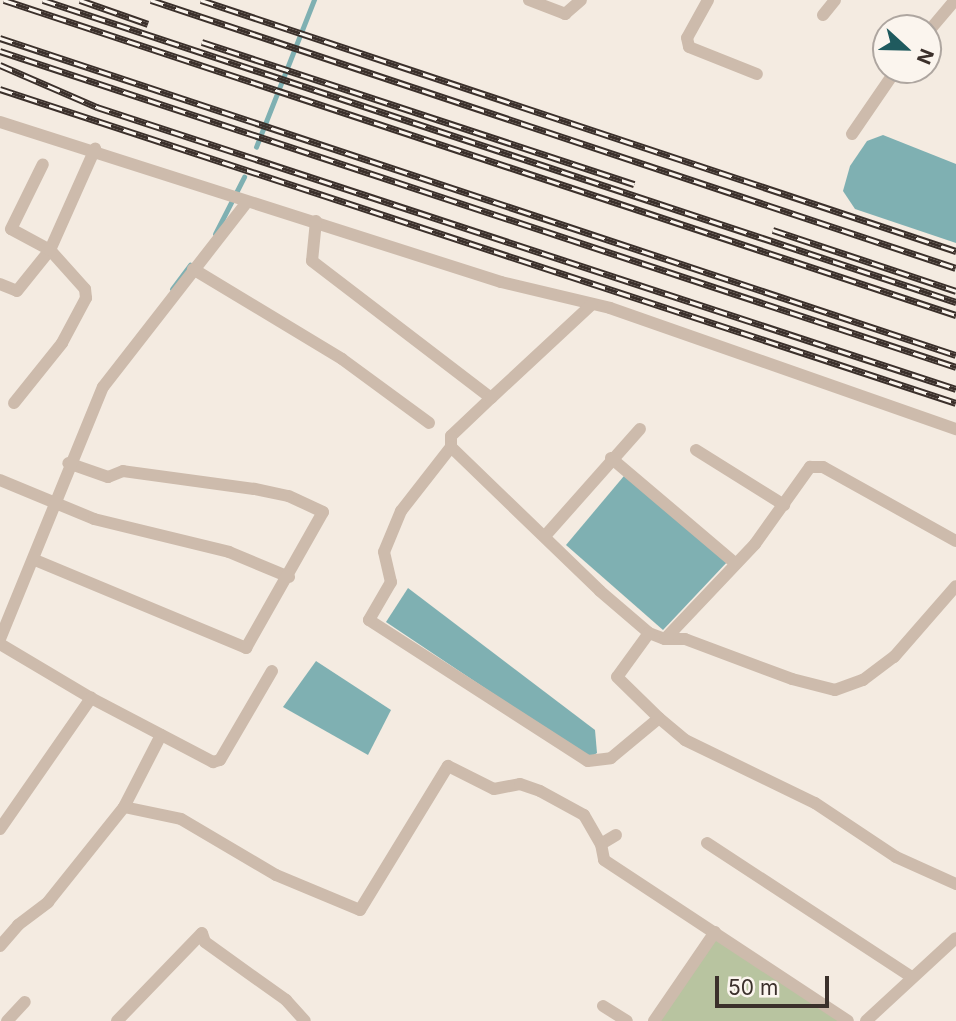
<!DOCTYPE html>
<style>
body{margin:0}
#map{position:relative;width:956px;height:1021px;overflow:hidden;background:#f4ebe1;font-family:Inter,sans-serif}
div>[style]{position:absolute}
.green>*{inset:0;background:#b8c4a0}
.water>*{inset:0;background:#7fb0b2}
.stream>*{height:4.5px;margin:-2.25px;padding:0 2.25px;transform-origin:2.25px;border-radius:2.25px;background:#7fb0b2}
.street>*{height:12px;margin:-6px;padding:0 6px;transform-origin:6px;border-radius:6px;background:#cdbbac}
.rail>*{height:7px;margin-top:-3.5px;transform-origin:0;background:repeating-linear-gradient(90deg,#fbf5ee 0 13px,#3b302b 0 26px);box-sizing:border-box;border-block:2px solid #3b302b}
span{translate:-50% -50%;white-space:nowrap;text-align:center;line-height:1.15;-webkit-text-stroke:7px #fbf5ee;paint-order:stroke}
.north{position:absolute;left:872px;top:14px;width:70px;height:70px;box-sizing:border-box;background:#fbf5ee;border:2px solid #aea6a0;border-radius:50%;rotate:112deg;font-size:19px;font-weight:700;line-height:28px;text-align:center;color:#3b302b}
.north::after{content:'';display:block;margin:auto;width:24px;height:32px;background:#1f5a5e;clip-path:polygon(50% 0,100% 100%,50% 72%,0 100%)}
.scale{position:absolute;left:715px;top:976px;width:114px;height:32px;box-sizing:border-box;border:4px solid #3b302b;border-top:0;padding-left:9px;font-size:21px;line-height:24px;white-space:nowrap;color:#3b302b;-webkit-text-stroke:5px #fbf5ee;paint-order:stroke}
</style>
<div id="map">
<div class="green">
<div style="clip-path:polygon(715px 932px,843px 1021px,654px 1021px)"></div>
</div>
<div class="water">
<div style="clip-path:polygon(883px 135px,956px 164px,956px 243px,855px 209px,843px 191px,850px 166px,867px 141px)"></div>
<div style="clip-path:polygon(629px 470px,729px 560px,663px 630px,566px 545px)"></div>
<div style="clip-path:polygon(408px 588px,595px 730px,597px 753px,589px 758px,386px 622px)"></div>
<div style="clip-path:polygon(316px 661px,391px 710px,368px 755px,283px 707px)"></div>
</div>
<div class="stream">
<div style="left:256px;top:147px;width:158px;rotate:-68.5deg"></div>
<div style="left:215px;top:234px;width:64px;rotate:-63deg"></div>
<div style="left:172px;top:289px;width:30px;rotate:-53deg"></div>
</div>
<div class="street">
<div style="left:529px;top:0;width:39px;rotate:21deg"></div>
<div style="left:565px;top:14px;width:21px;rotate:-41deg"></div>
<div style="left:708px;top:0;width:43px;rotate:118.9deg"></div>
<div style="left:687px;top:38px;width:9px;rotate:77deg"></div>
<div style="left:689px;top:47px;width:73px;rotate:21.7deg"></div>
<div style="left:823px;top:15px;width:19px;rotate:-51deg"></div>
<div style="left:928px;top:32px;width:42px;rotate:-49.8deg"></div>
<div style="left:0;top:122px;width:526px;rotate:17.71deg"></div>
<div style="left:501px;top:282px;width:112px;rotate:13.4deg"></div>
<div style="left:610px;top:308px;width:367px;rotate:19.3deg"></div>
<div style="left:852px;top:134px;width:78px;rotate:-55.5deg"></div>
<div style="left:316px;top:221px;width:40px;rotate:95.7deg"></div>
<div style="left:312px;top:261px;width:225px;rotate:37.4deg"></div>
<div style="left:491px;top:398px;width:55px;rotate:136.5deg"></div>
<div style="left:451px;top:436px;width:11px;rotate:90deg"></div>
<div style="left:451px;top:447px;width:207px;rotate:44deg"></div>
<div style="left:600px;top:591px;width:65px;rotate:40.6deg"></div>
<div style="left:649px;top:633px;width:17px;rotate:21deg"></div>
<div style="left:665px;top:639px;width:20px"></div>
<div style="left:685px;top:639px;width:114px;rotate:20.5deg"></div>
<div style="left:792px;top:679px;width:44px;rotate:14.3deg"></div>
<div style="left:835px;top:690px;width:30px;rotate:-20deg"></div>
<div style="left:863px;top:680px;width:39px;rotate:-37deg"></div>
<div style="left:894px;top:657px;width:94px;rotate:-48.9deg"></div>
<div style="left:193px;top:269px;width:174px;rotate:31.1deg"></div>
<div style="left:342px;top:359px;width:108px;rotate:36.3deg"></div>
<div style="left:0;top:284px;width:18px;rotate:22deg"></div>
<div style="left:17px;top:291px;width:53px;rotate:-51.2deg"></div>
<div style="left:50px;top:250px;width:111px;rotate:-66deg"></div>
<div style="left:491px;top:398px;width:138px;rotate:-42.9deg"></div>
<div style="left:14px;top:403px;width:77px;rotate:-51.3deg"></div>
<div style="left:62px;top:343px;width:51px;rotate:-61.9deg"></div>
<div style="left:86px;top:298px;width:9px;rotate:-96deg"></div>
<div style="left:85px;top:289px;width:52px;rotate:-131.9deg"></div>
<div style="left:50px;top:250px;width:44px;rotate:-151.7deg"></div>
<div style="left:11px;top:229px;width:72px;rotate:-63.8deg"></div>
<div style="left:451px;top:447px;width:81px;rotate:128deg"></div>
<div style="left:401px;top:511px;width:44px;rotate:112.5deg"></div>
<div style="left:384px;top:552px;width:31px;rotate:77deg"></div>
<div style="left:391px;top:582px;width:44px;rotate:120.1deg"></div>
<div style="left:369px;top:620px;width:260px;rotate:32.8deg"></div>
<div style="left:588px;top:761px;width:23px;rotate:-7deg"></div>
<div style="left:611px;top:758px;width:62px;rotate:-39.8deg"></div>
<div style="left:659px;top:718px;width:34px;rotate:40deg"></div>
<div style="left:685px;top:740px;width:144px;rotate:25.9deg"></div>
<div style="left:815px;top:803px;width:97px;rotate:33.7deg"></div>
<div style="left:896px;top:857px;width:66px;rotate:24.2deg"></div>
<div style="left:696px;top:450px;width:104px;rotate:32deg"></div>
<div style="left:611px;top:458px;width:162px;rotate:40.3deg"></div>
<div style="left:0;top:480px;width:102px;rotate:22.5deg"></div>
<div style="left:94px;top:519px;width:139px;rotate:13.7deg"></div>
<div style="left:229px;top:552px;width:65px;rotate:22.6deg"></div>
<div style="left:545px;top:536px;width:143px;rotate:-48.4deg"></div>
<div style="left:35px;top:560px;width:229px;rotate:22.6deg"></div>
<div style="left:246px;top:648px;width:156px;rotate:-60.5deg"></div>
<div style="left:323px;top:512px;width:38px;rotate:-155deg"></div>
<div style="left:288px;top:496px;width:35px;rotate:-168deg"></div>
<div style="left:254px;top:489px;width:132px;rotate:-172.2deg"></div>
<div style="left:123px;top:471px;width:16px;rotate:158deg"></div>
<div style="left:108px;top:477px;width:42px;rotate:-160.7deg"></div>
<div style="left:649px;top:633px;width:54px;rotate:126deg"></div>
<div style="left:617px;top:677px;width:59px;rotate:44.3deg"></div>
<div style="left:0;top:639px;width:272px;rotate:-67.8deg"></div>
<div style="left:103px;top:387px;width:234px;rotate:-52.1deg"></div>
<div style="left:665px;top:639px;width:131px;rotate:-46.5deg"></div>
<div style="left:755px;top:544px;width:95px;rotate:-54.5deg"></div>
<div style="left:810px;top:467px;width:13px"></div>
<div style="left:823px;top:467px;width:152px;rotate:29.1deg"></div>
<div style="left:0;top:644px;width:106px;rotate:30.7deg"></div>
<div style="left:124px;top:807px;width:58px;rotate:11.9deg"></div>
<div style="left:181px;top:819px;width:110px;rotate:30.5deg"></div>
<div style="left:276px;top:875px;width:91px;rotate:22.6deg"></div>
<div style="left:360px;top:910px;width:169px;rotate:-58.6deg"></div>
<div style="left:448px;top:766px;width:51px;rotate:26.6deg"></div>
<div style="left:494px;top:789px;width:26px;rotate:-11deg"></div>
<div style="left:520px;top:784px;width:21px;rotate:19deg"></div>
<div style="left:540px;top:791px;width:50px;rotate:28.6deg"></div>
<div style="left:584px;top:815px;width:34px;rotate:60deg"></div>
<div style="left:0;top:829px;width:160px;rotate:-55.2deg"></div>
<div style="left:91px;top:698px;width:138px;rotate:27.7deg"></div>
<div style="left:213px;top:762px;width:7px;rotate:-16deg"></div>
<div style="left:220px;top:760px;width:103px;rotate:-59.7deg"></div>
<div style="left:616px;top:835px;width:17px;rotate:149deg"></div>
<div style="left:601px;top:844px;width:16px;rotate:79deg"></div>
<div style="left:604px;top:860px;width:292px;rotate:33.4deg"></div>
<div style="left:707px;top:843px;width:245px;rotate:33.2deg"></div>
<div style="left:0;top:946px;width:28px;rotate:-49deg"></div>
<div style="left:18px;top:925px;width:38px;rotate:-37deg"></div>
<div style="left:48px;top:902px;width:122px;rotate:-51.3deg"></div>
<div style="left:124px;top:807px;width:81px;rotate:-62.8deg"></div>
<div style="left:603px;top:1006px;width:28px;rotate:32deg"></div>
<div style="left:7px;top:1021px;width:26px;rotate:-47deg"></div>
<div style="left:117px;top:1021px;width:122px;rotate:-46deg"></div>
<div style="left:202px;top:933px;width:9px;rotate:72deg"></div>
<div style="left:205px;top:942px;width:100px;rotate:35.6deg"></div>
<div style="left:286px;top:1000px;width:28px;rotate:48deg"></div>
<div style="left:654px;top:1021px;width:108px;rotate:-55.6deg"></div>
<div style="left:866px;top:1021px;width:122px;rotate:-42.7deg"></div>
</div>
<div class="rail">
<div style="left:4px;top:0;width:1003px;rotate:18.31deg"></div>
<div style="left:43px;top:0;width:962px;rotate:18.3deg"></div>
<div style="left:80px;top:0;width:72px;rotate:19.4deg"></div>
<div style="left:151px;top:0;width:848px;rotate:18.41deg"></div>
<div style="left:201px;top:0;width:796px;rotate:18.39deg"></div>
<div style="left:0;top:38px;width:1007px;rotate:18.35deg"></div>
<div style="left:202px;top:42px;width:455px;rotate:18.2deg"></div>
<div style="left:0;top:51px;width:1007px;rotate:18.29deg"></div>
<div style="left:0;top:65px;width:106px;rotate:23.4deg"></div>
<div style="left:97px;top:107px;width:904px;rotate:18.17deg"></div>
<div style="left:0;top:89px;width:1006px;rotate:18.18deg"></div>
<div style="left:773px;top:230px;width:193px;rotate:18.4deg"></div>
</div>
<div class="north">N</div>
<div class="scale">50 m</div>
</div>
